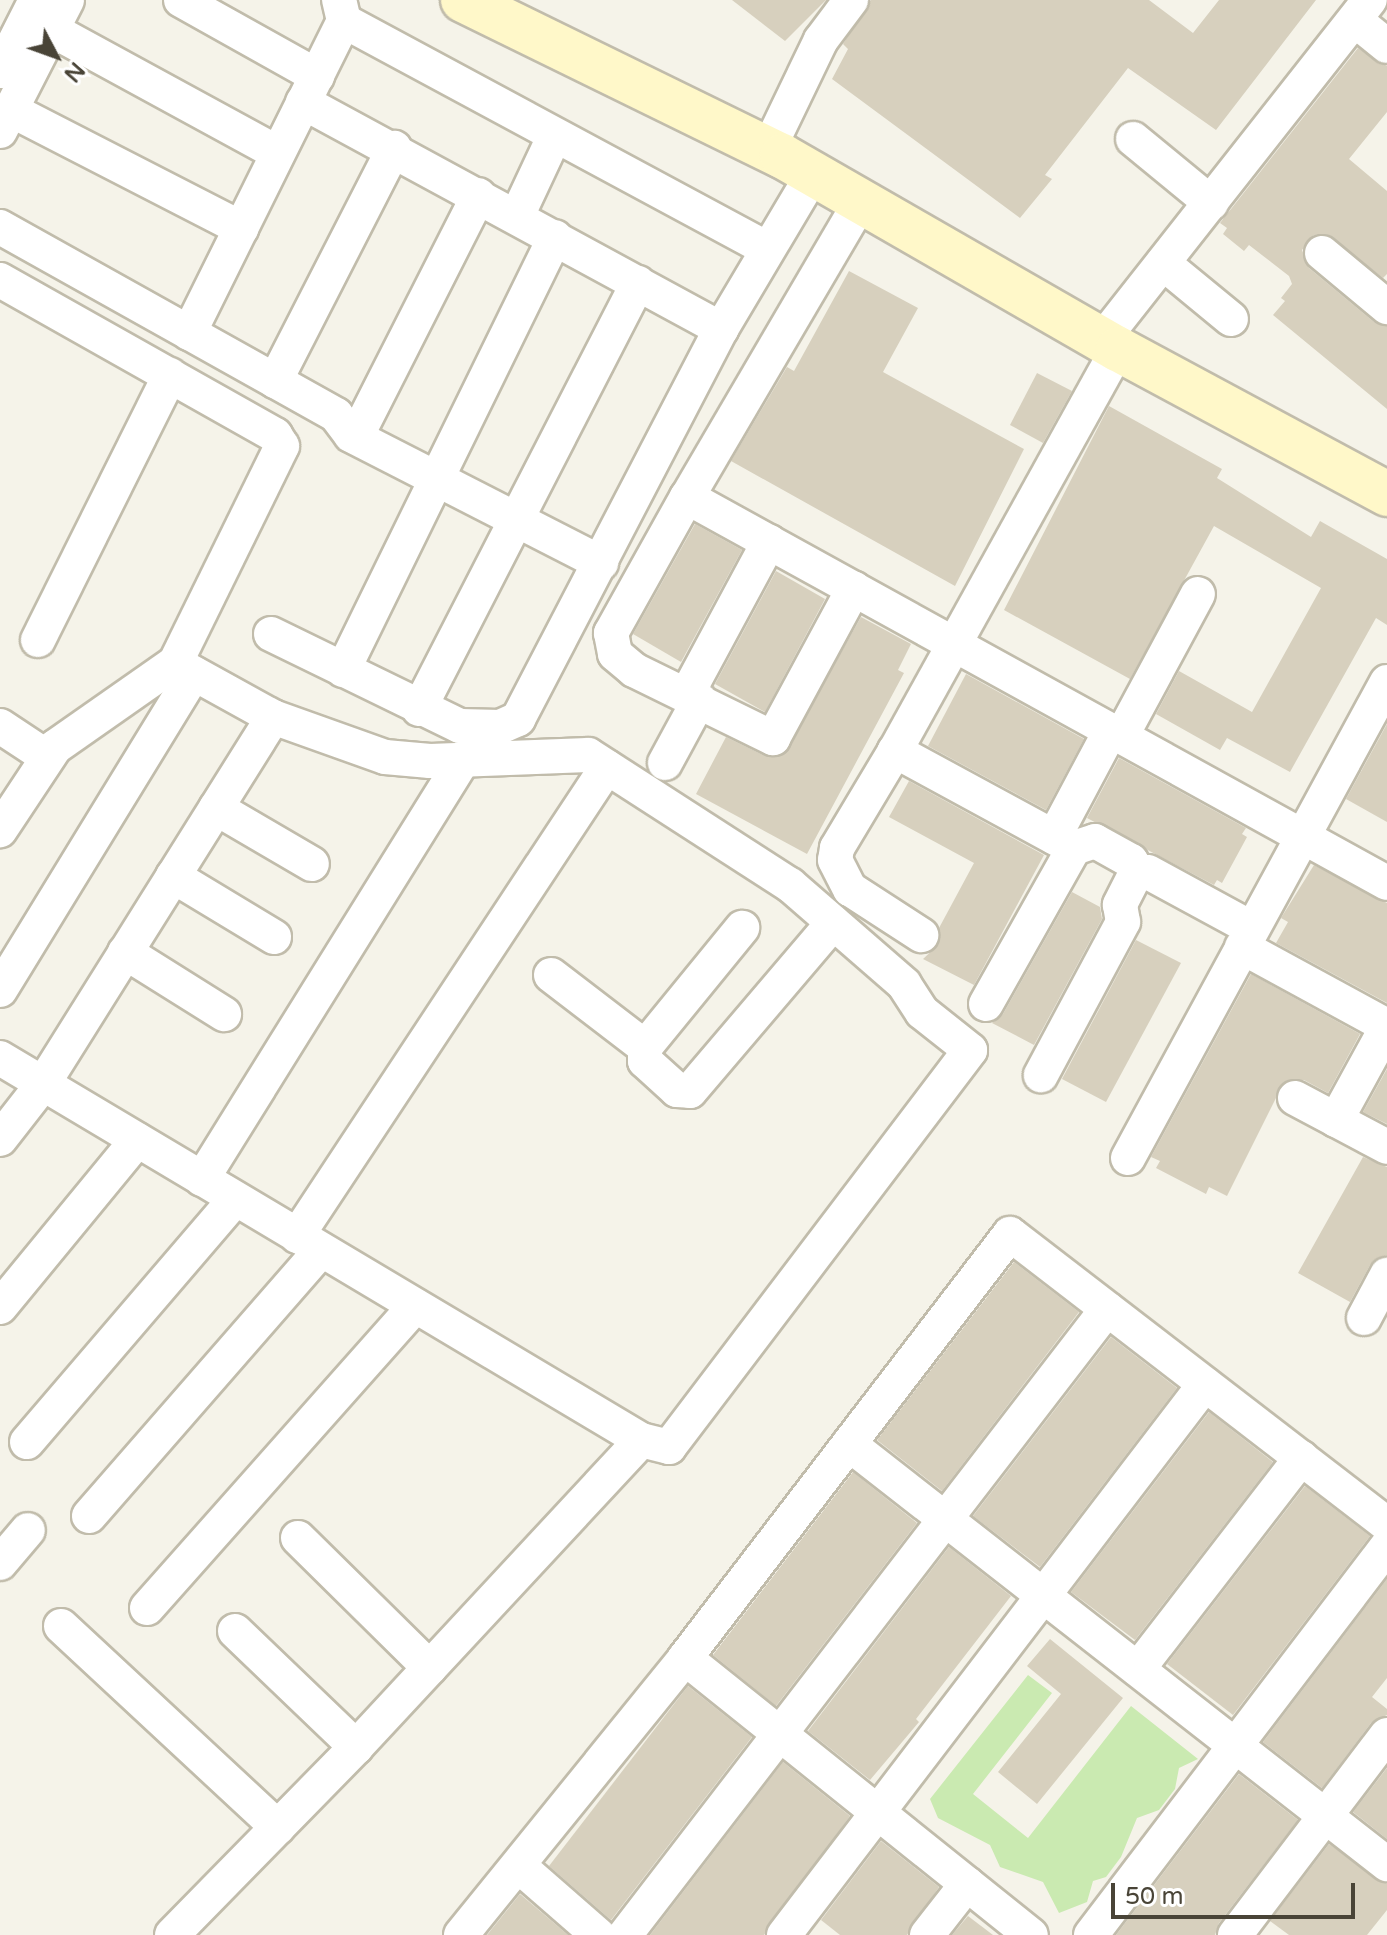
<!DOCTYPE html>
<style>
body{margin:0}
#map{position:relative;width:1387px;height:1935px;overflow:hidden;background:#f5f3e9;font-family:"Varela Round",sans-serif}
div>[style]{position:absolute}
.green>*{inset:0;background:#caeab1}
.building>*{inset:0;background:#d7d0be}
.roads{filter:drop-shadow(2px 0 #c1bcab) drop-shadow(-2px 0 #c1bcab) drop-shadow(0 2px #c1bcab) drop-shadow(0 -2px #c1bcab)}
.street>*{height:34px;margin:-17px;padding:0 17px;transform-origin:17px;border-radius:17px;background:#fff}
.secondary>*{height:44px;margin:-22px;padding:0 22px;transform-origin:22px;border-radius:22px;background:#fff8c9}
span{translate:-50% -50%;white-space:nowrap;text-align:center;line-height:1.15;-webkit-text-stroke:6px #fff;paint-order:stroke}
.north{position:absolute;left:16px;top:16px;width:80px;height:80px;-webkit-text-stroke:6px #fff;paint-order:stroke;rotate:131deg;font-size:22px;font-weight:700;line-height:32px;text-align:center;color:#494437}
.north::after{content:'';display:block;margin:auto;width:28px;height:36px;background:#494437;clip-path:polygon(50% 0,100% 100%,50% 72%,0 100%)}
.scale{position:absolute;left:1111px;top:1883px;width:244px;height:36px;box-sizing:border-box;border:4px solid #494437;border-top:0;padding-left:10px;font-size:24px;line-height:28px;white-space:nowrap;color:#494437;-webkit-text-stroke:6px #fff;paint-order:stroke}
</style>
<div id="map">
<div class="green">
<div style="clip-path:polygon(1028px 1675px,1052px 1693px,973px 1794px,1028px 1838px,1131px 1706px,1198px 1759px,1179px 1768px,1175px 1789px,1159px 1810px,1137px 1818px,1121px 1857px,1106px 1877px,1093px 1881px,1087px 1902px,1059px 1913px,1043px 1882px,1000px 1867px,990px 1845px,938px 1818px,930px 1799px)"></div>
</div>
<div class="building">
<div style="clip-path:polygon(732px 0,826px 0,785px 41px)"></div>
<div style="clip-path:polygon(871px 0,1149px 0,1193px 33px,1219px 0,1316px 0,1216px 130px,1128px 68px,1045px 175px,1052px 179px,1020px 218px,832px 79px,848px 49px,843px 44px)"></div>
<div style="clip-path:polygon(1358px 48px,1387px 66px,1387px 112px,1349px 159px,1387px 191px,1387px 274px,1383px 278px,1326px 234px,1314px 235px,1302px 250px,1309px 268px,1374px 322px,1387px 326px,1387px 409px,1273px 315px,1285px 301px,1281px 298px,1292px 284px,1289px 276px,1249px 245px,1244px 251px,1223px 234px,1227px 228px,1220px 223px)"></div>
<div style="clip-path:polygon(849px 271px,918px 308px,883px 372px,1024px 449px,955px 586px,731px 461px,787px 367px,794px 371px)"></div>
<div style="clip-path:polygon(1037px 373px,1072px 391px,1043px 443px,1010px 425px)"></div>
<div style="clip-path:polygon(1109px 406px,1222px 469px,1217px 478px,1311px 537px,1320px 521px,1387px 559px,1387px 625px,1376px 618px,1290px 772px,1227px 738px,1220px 750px,1156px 714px,1179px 671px,1252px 712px,1321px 588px,1214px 526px,1130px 679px,1004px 610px)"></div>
<div style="clip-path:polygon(695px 524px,742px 550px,681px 662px,633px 634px)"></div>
<div style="clip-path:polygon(776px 571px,825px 599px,765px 712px,715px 684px)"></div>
<div style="clip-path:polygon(861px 617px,911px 644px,898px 670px,904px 673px,807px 854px,696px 794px,726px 737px,765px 756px,784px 754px)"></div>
<div style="clip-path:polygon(966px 674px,1084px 739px,1046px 810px,928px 746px)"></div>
<div style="clip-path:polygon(1387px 724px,1387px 822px,1346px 799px)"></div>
<div style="clip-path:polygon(1119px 758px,1246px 828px,1242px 834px,1247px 837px,1222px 883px,1217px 880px,1214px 885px,1087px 818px)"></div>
<div style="clip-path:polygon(909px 781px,1044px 855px,974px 985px,923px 959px,938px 945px,939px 928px,974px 863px,889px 817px)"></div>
<div style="clip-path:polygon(1314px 865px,1387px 903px,1387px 1003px,1276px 943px,1288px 922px,1281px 918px)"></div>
<div style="clip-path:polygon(1072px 892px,1100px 907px,1102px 919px,1034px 1045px,992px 1023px,1003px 1014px)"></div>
<div style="clip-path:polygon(1136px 940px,1181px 963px,1106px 1102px,1062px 1079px)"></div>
<div style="clip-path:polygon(1251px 974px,1360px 1034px,1328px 1093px,1304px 1080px,1284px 1082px,1227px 1196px,1209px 1187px,1206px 1194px,1156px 1168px,1160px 1161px,1151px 1157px)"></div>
<div style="clip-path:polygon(1387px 1069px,1387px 1124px,1363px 1112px)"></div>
<div style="clip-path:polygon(1363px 1157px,1387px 1167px,1387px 1255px,1370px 1265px,1350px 1302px,1298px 1273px)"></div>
<div style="clip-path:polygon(1014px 1262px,1079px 1312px,942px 1491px,877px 1440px)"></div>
<div style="clip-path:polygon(1111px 1337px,1177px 1388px,1040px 1567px,973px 1516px)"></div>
<div style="clip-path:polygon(1209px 1412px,1273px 1462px,1135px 1640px,1071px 1592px)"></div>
<div style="clip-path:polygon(853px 1472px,917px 1523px,776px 1706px,713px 1655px)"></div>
<div style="clip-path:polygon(1305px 1486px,1370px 1536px,1233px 1715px,1167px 1664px)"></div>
<div style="clip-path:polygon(949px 1547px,1011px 1596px,916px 1719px,919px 1722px,870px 1780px,808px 1731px)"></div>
<div style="clip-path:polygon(1387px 1579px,1387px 1678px,1372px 1697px,1387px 1709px,1387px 1715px,1371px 1723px,1322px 1788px,1263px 1742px)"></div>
<div style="clip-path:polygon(1050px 1639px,1123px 1698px,1037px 1804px,998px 1772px,1061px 1694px,1027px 1666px)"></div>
<div style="clip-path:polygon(688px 1686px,752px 1737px,611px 1920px,549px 1866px)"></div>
<div style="clip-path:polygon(783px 1762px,850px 1816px,764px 1935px,650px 1935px)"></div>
<div style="clip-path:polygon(1387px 1768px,1387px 1839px,1353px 1812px)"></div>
<div style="clip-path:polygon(1239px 1774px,1298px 1820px,1219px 1923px,1215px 1935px,1116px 1935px)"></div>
<div style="clip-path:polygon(881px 1841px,939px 1887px,907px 1935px,840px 1935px,821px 1920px)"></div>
<div style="clip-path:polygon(1329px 1844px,1387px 1884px,1387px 1910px,1367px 1935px,1289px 1935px,1270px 1921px)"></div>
<div style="clip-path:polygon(520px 1894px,568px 1935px,487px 1935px)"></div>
<div style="clip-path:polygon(968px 1916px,993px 1935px,952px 1935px)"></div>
</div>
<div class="roads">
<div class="street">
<div style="left:181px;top:0;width:156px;rotate:29.2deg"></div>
<div style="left:1355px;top:20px;width:41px;rotate:39.1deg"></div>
<div style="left:344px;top:21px;width:481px;rotate:28.3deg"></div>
<div style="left:52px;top:30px;width:257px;rotate:28.6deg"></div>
<div style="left:0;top:71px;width:80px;rotate:-63.1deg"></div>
<div style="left:303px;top:102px;width:476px;rotate:28.5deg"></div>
<div style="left:721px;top:329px;width:180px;rotate:-59.3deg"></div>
<div style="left:11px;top:110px;width:259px;rotate:27.2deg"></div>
<div style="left:0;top:131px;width:147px;rotate:-62.9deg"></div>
<div style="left:1133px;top:139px;width:101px;rotate:39.4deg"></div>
<div style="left:768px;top:150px;width:122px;rotate:-64.3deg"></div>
<div style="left:821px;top:40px;width:50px;rotate:-53.1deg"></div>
<div style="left:861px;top:201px;width:343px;rotate:120.4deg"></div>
<div style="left:687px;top:497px;width:799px;rotate:28.87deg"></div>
<div style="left:517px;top:216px;width:89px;rotate:-64.9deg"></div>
<div style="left:0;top:227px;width:385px;rotate:29.2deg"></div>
<div style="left:336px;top:415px;width:25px;rotate:53deg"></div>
<div style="left:351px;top:435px;width:281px;rotate:27.1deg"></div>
<div style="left:1322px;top:253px;width:85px;rotate:39.7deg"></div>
<div style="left:1163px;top:263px;width:88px;rotate:39.5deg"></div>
<div style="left:0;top:280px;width:316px;rotate:29.4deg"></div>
<div style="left:275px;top:435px;width:13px;rotate:58deg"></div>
<div style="left:282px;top:446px;width:242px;rotate:116.2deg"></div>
<div style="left:175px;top:663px;width:146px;rotate:145deg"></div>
<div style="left:55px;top:747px;width:100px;rotate:123.5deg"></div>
<div style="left:189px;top:333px;width:348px;rotate:-63.6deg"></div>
<div style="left:344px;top:21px;width:22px;rotate:-103deg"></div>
<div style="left:1102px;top:340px;width:433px;rotate:-51.8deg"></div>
<div style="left:275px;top:381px;width:262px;rotate:-62.9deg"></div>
<div style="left:356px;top:437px;width:271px;rotate:-63.1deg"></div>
<div style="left:687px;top:497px;width:156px;rotate:119.2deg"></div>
<div style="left:611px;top:633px;width:21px;rotate:79deg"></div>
<div style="left:615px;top:654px;width:25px;rotate:40deg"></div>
<div style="left:634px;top:670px;width:155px;rotate:26.1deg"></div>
<div style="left:773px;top:738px;width:170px;rotate:-61.6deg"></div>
<div style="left:271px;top:634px;width:210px;rotate:26deg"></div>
<div style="left:460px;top:726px;width:40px;rotate:1.4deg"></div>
<div style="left:500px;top:727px;width:20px;rotate:-24deg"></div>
<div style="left:518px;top:719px;width:440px;rotate:-62.5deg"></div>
<div style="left:38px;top:640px;width:296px;rotate:-63.5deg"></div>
<div style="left:343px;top:670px;width:482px;rotate:-63.9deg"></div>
<div style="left:687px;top:694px;width:173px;rotate:-61.7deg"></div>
<div style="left:419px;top:709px;width:479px;rotate:-62.8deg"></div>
<div style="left:0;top:726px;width:56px;rotate:33.4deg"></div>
<div style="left:1122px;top:735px;width:160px;rotate:-61.7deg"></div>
<div style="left:895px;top:751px;width:113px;rotate:120.9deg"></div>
<div style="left:837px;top:848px;width:12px;rotate:99deg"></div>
<div style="left:835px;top:860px;width:33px;rotate:63deg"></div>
<div style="left:850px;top:889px;width:85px;rotate:32.9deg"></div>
<div style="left:665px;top:763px;width:72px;rotate:-61.6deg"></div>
<div style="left:216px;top:808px;width:111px;rotate:30.3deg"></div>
<div style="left:1054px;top:837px;width:121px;rotate:-62deg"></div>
<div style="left:1074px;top:848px;width:204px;rotate:-151.5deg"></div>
<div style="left:895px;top:751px;width:460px;rotate:-61deg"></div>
<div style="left:1148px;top:872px;width:117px;rotate:28.5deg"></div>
<div style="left:173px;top:876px;width:118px;rotate:31.1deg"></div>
<div style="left:1242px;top:947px;width:165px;rotate:28.6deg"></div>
<div style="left:125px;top:952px;width:117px;rotate:32.1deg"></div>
<div style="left:551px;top:975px;width:118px;rotate:37.5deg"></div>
<div style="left:645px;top:1047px;width:14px;rotate:90deg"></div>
<div style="left:645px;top:1061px;width:43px;rotate:42.2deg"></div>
<div style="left:677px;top:1090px;width:13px;rotate:4deg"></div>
<div style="left:690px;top:1091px;width:221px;rotate:-49.6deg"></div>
<div style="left:0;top:990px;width:371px;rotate:-58.5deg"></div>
<div style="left:986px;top:1004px;width:179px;rotate:-60.6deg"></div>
<div style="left:1074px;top:848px;width:22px;rotate:-18deg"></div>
<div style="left:1095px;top:841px;width:41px;rotate:29.1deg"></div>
<div style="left:1131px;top:861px;width:12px;rotate:59deg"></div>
<div style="left:1137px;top:871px;width:38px;rotate:117deg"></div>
<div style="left:1120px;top:905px;width:17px;rotate:80deg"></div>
<div style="left:1123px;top:922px;width:174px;rotate:118.2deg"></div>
<div style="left:645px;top:1047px;width:154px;rotate:-50.8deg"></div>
<div style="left:0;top:1058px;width:746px;rotate:30.79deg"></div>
<div style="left:641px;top:1440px;width:29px;rotate:14deg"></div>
<div style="left:669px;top:1447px;width:498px;rotate:-52.8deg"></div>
<div style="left:970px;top:1050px;width:61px;rotate:-141.6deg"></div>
<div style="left:922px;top:1012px;width:33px;rotate:-123deg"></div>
<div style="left:904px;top:984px;width:151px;rotate:-139deg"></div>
<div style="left:790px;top:885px;width:240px;rotate:-147.2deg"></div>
<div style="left:588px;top:755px;width:158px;rotate:177.8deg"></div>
<div style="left:430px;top:761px;width:45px;rotate:-174.9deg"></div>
<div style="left:385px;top:757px;width:119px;rotate:-160.3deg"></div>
<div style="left:273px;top:717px;width:112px;rotate:-151.1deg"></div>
<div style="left:1295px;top:1098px;width:104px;rotate:28deg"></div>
<div style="left:1336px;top:1120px;width:106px;rotate:-61.3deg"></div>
<div style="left:0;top:1139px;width:70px;rotate:-52deg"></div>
<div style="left:43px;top:1084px;width:433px;rotate:-57.9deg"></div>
<div style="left:1128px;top:1158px;width:542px;rotate:-61.45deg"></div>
<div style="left:202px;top:1179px;width:494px;rotate:-58.1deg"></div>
<div style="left:297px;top:1236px;width:562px;rotate:-56.54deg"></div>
<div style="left:0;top:1307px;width:216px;rotate:-50.6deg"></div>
<div style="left:1364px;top:1318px;width:49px;rotate:-61.9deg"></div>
<div style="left:27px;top:1442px;width:320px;rotate:-49.4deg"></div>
<div style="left:849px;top:1444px;width:683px;rotate:37.98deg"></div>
<div style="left:89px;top:1516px;width:353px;rotate:-48.9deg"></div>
<div style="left:298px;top:1538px;width:185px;rotate:44.6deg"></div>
<div style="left:0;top:1563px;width:43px;rotate:-49.7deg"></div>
<div style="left:147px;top:1608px;width:404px;rotate:-48.4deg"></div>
<div style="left:61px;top:1626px;width:296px;rotate:42.9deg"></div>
<div style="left:235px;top:1631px;width:168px;rotate:43.8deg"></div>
<div style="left:685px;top:1658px;width:443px;rotate:38.7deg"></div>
<div style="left:1138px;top:1669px;width:267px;rotate:-52.3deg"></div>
<div style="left:519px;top:1866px;width:105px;rotate:41.1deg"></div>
<div style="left:172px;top:1935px;width:263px;rotate:-45.6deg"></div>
<div style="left:356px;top:1747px;width:419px;rotate:-47.1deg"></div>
<div style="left:461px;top:1935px;width:356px;rotate:-51deg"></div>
<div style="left:685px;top:1658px;width:534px;rotate:-52.53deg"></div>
<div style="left:1010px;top:1234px;width:476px;rotate:37.6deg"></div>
<div style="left:625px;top:1935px;width:790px;rotate:-52.4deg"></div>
<div style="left:784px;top:1935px;width:693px;rotate:-52.62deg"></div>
<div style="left:927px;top:1935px;width:65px;rotate:-51.9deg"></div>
<div style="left:1091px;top:1935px;width:489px;rotate:-52.7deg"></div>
<div style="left:1235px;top:1935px;width:251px;rotate:-52.8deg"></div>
</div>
<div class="secondary">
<div style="left:463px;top:0;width:355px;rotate:26.1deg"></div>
<div style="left:782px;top:156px;width:387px;rotate:29.9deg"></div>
<div style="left:1118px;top:349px;width:306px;rotate:28.3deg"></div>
</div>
</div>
<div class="north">N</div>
<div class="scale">50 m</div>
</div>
